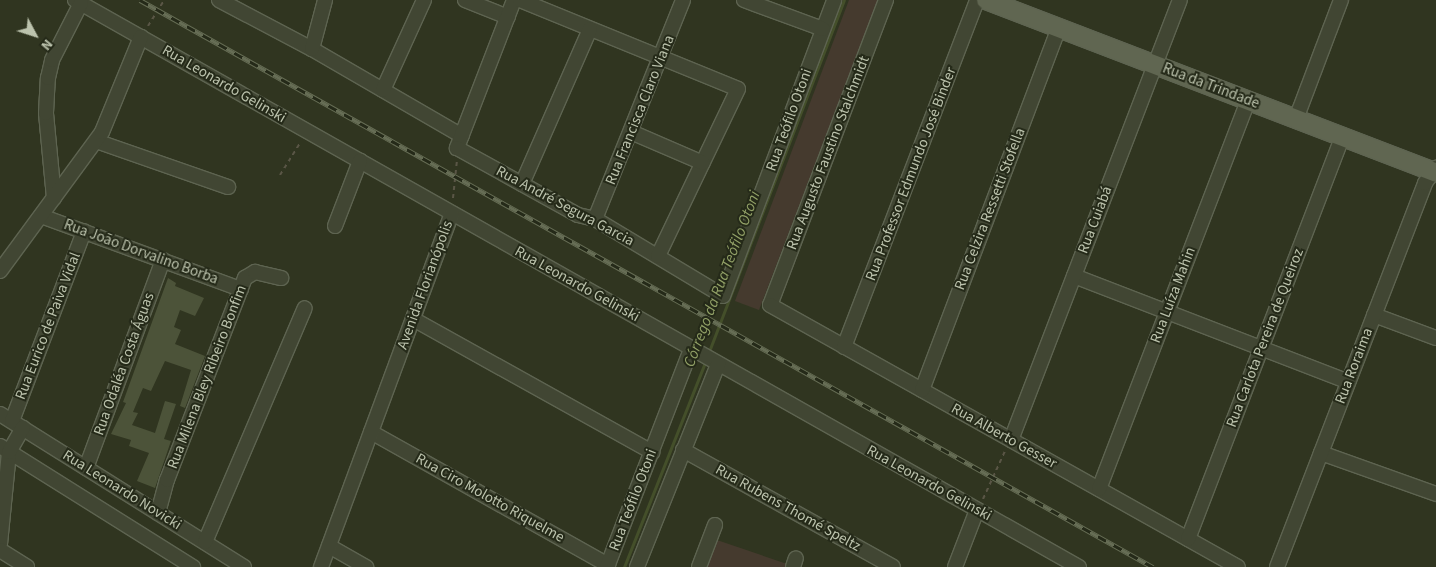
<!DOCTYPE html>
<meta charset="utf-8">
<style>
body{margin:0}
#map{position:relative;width:1436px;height:567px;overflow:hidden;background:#303520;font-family:"Source Sans 3",sans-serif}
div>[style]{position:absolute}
.green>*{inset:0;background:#453a2e}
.stream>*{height:3px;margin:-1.5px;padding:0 1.5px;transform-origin:1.5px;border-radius:1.5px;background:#444f2a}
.building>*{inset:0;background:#4c5339}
.path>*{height:2px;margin-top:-1px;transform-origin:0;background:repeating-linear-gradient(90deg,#5a5646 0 4px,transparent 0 8px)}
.roads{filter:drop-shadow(1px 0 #5e6451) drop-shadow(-1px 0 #5e6451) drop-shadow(0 1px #5e6451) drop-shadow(0 -1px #5e6451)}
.minor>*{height:14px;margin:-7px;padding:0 7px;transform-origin:7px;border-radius:7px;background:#414633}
.major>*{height:18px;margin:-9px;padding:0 9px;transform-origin:9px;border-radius:9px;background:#606651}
.rail>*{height:5px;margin-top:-2.5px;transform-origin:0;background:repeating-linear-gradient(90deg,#252a19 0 9px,#666d55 0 18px);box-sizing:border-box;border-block:1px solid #666d55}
span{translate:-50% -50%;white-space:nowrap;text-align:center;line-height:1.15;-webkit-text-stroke:4px #252a19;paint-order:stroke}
.street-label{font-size:15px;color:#bcc3ad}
.water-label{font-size:16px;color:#92a167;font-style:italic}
.north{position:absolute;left:10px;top:10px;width:50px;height:50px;-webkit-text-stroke:4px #252a19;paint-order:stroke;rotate:130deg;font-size:14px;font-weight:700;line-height:20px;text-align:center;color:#bcc3ad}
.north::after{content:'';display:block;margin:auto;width:18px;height:22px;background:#bcc3ad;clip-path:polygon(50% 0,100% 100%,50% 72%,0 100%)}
</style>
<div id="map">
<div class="green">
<div style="clip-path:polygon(849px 0,878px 0,759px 310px,735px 301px)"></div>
<div style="clip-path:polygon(714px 539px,787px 564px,785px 567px,704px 567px)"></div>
</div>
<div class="stream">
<div style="left:708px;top:354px;width:379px;rotate:-69deg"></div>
<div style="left:624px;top:567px;width:223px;rotate:-68.4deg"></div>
</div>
<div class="building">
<div style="clip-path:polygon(168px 278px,176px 283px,175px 286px,204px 298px,195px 316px,180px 310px,174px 327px,181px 330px,175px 344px,205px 356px,185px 408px,180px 406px,191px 370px,165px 361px,151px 391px,143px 388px,133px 412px,138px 413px,132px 425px,155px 433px,165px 401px,176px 404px,164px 439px,171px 441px,155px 488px,137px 481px,149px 453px,129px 446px,131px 440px,111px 434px,126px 403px,123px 402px)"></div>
</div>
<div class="path">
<div style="left:148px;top:26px;width:31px;rotate:-58deg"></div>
<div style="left:280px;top:175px;width:39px;rotate:-58deg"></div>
<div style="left:453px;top:198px;width:37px;rotate:-84deg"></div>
<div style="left:983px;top:499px;width:53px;rotate:-65.4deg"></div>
</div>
<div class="roads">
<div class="minor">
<div style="left:75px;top:0;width:1153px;rotate:29.46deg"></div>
<div style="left:219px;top:0;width:105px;rotate:27.8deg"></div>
<div style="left:312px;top:49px;width:173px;rotate:30.1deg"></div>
<div style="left:465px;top:0;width:46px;rotate:21.6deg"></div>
<div style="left:514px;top:0;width:159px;rotate:111.1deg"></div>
<div style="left:457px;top:148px;width:138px;rotate:29deg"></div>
<div style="left:578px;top:215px;width:17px;rotate:13deg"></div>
<div style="left:595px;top:219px;width:149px;rotate:31deg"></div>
<div style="left:723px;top:296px;width:316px;rotate:-69.4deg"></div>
<div style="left:520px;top:0;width:235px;rotate:22.2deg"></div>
<div style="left:738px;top:89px;width:185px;rotate:115.6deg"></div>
<div style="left:744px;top:0;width:84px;rotate:20.2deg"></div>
<div style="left:886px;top:0;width:326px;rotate:110.8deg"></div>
<div style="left:770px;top:305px;width:536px;rotate:29.24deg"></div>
<div style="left:312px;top:49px;width:51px;rotate:-75.1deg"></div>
<div style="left:383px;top:90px;width:99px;rotate:-65.5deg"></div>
<div style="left:1296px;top:119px;width:127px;rotate:-69.3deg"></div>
<div style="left:631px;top:132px;width:78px;rotate:23.3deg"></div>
<div style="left:96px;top:141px;width:140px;rotate:19.2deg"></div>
<div style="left:522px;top:184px;width:169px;rotate:-66.3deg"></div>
<div style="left:54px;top:198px;width:85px;rotate:-95.4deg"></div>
<div style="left:46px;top:113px;width:35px;rotate:-87deg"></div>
<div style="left:48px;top:78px;width:18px;rotate:-77deg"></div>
<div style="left:52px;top:60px;width:64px;rotate:-63deg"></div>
<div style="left:41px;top:216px;width:213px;rotate:20.1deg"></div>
<div style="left:595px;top:219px;width:236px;rotate:-68.1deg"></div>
<div style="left:335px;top:226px;width:70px;rotate:-69deg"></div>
<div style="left:0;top:271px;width:172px;rotate:-53.7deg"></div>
<div style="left:102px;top:132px;width:103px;rotate:-67.7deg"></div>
<div style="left:1074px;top:276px;width:294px;rotate:21.1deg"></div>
<div style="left:1374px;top:315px;width:66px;rotate:20.4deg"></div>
<div style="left:413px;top:319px;width:274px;rotate:29.1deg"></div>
<div style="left:844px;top:347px;width:372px;rotate:-69deg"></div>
<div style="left:922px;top:390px;width:387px;rotate:-69.3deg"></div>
<div style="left:0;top:414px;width:288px;rotate:32.1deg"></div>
<div style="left:12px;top:421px;width:203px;rotate:-69.2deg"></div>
<div style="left:371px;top:432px;width:272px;rotate:29.3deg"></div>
<div style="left:1011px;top:440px;width:471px;rotate:-69deg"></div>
<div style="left:0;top:446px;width:228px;rotate:32.1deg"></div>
<div style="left:683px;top:450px;width:240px;rotate:29.1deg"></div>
<div style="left:1321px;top:453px;width:122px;rotate:19.6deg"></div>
<div style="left:86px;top:468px;width:222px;rotate:-69.7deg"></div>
<div style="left:1099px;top:489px;width:416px;rotate:-69deg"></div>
<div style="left:158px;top:513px;width:34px;rotate:-75deg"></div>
<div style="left:167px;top:480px;width:217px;rotate:-68.9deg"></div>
<div style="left:245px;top:278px;width:12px;rotate:-31deg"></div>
<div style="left:255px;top:272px;width:27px;rotate:13deg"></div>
<div style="left:1188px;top:539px;width:430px;rotate:-69deg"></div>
<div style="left:205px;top:542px;width:254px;rotate:-66.9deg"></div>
<div style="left:0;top:544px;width:92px;rotate:-84.4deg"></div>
<div style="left:9px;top:452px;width:28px;rotate:-60deg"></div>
<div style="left:329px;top:546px;width:43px;rotate:29.6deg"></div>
<div style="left:0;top:550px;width:32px;rotate:32deg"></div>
<div style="left:321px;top:567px;width:377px;rotate:-69.7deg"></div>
<div style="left:607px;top:567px;width:234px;rotate:-68.9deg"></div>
<div style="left:637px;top:567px;width:219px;rotate:-68.2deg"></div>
<div style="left:699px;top:567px;width:45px;rotate:-69.1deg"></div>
<div style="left:793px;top:567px;width:9px;rotate:-72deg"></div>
<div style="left:955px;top:567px;width:61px;rotate:-68.9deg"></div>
<div style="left:1277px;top:567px;width:412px;rotate:-68.9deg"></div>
<div style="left:1425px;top:183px;width:19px;rotate:-54deg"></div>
</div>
<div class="major">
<div style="left:986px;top:0;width:482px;rotate:21deg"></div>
</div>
</div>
<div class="rail">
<div style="left:140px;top:0;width:1161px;rotate:29.24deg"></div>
</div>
<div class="street-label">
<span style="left:224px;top:84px;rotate:30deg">Rua Leonardo Gelinski</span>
<span style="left:1211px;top:86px;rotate:21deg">Rua da Trindade</span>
<span style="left:640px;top:110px;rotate:-68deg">Rua Francisca Claro Viana</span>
<span style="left:789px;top:120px;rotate:-70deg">Rua Teófilo Otoni</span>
<span style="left:828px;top:153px;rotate:-69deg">Rua Augusto Faustino Stalchmidt</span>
<span style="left:911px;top:174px;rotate:-69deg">Rua Professor Edmundo José Binder</span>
<span style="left:565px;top:206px;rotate:28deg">Rua André Segura Garcia</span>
<span style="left:990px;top:209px;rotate:-69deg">Rua Celzira Ressetti Stofella</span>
<span style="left:1095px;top:220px;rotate:-69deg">Rua Cuiabá</span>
<span style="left:141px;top:252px;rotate:20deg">Rua João Dorvalino Borba</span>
<span style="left:577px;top:284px;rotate:29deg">Rua Leonardo Gelinski</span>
<span style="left:425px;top:285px;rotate:-70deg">Avenida Florianópolis</span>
<span style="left:1173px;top:295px;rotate:-69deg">Rua Luíza Mahin</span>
<span style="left:48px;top:326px;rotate:-69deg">Rua Eurico de Paiva Vidal</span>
<span style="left:1265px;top:338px;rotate:-69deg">Rua Carlota Pereira de Queiroz</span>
<span style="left:124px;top:364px;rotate:-70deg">Rua Odaléa Costa Águas</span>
<span style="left:1354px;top:366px;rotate:-69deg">Rua Roraima</span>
<span style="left:207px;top:377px;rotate:-69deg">Rua Milena Bley Ribeiro Bonfim</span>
<span style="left:1004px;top:436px;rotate:29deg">Rua Alberto Gesser</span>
<span style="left:929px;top:483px;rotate:29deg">Rua Leonardo Gelinski</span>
<span style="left:122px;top:490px;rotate:32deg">Rua Leonardo Novicki</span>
<span style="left:490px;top:498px;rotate:29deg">Rua Ciro Molotto Riquelme</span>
<span style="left:633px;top:500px;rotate:-69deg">Rua Teófilo Otoni</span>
<span style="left:788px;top:508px;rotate:29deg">Rua Rubens Thomé Speltz</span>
</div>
<div class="water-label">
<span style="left:722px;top:279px;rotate:-69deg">Córrego da Rua Teófilo Otoni</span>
</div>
<div class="north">N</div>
</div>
